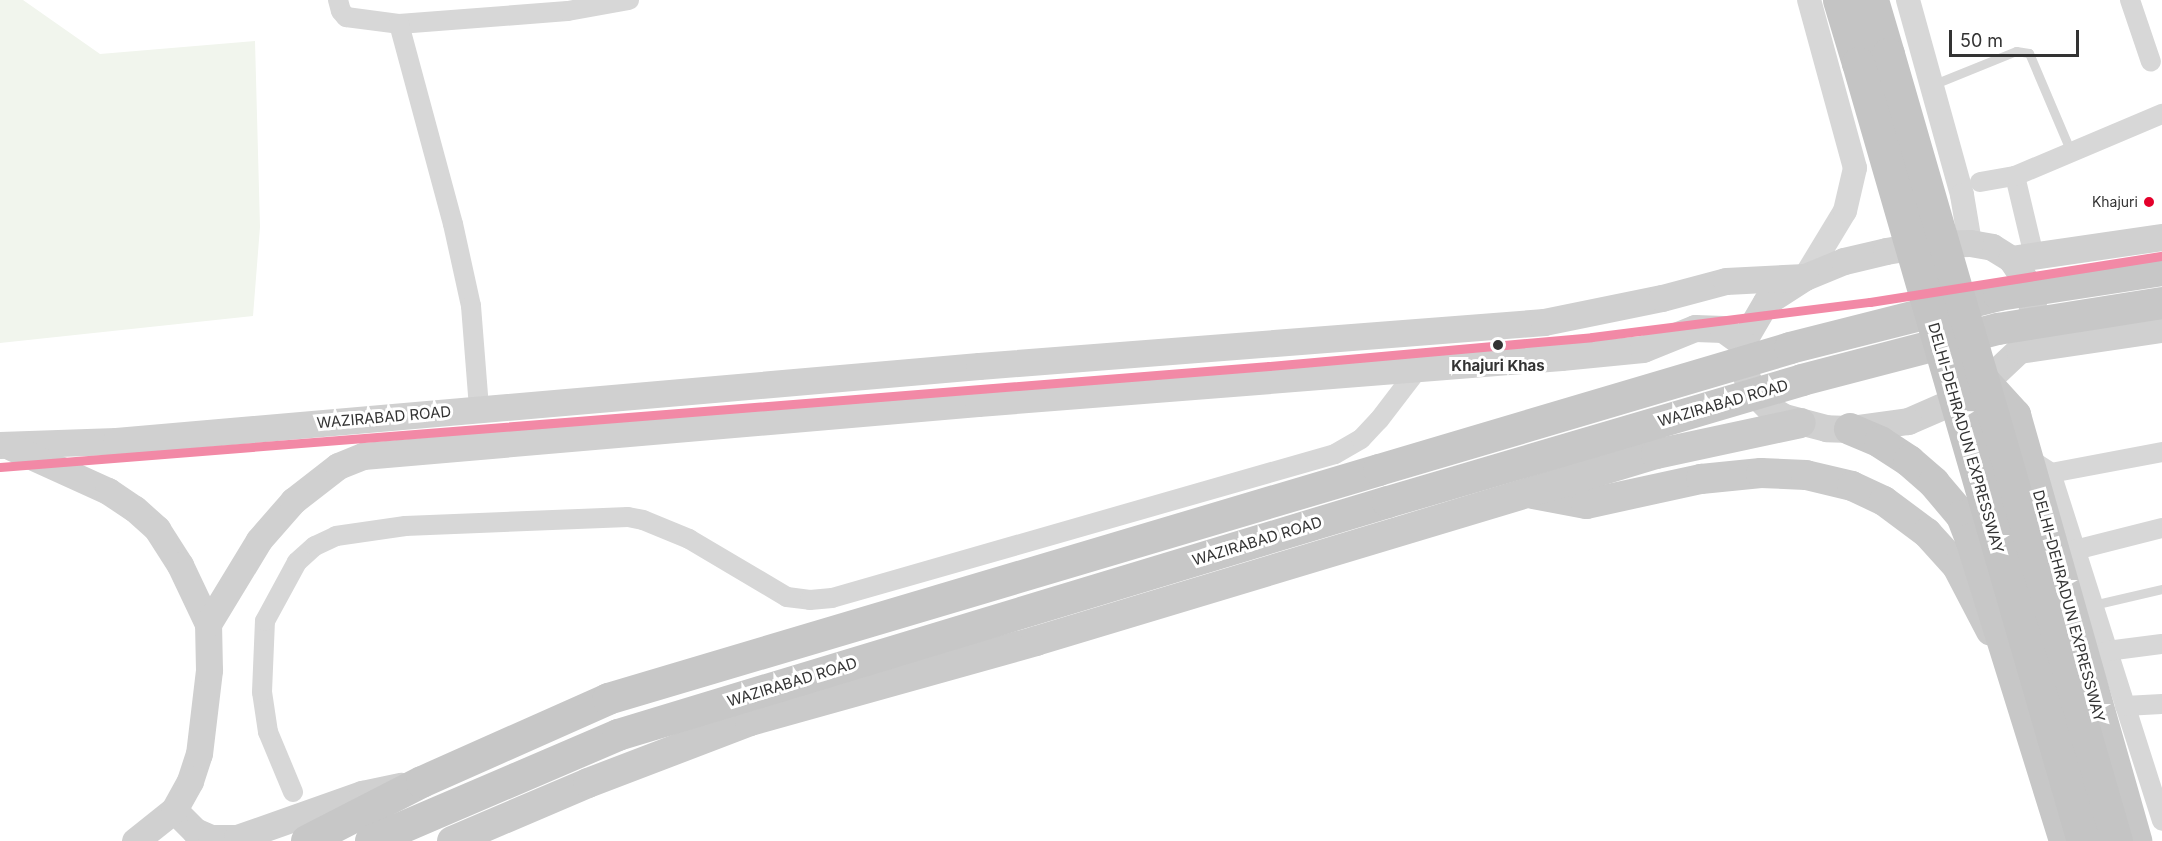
<!DOCTYPE html>
<meta charset="utf-8">
<style>
body{margin:0}
#map{position:relative;width:2162px;height:841px;overflow:hidden;background:#fff;font-family:Inter,sans-serif}
div>[style]{position:absolute}
.green>*{inset:0;background:#f1f5ed}
.service>*{height:9px;margin:-4.5px;padding:0 4.5px;transform-origin:4.5px;border-radius:4.5px;background:#d7d7d7}
.minor>*{height:20px;margin:-10px;padding:0 10px;transform-origin:10px;border-radius:10px;background:#d7d7d7}
.tertiary>*{height:24px;margin:-12px;padding:0 12px;transform-origin:12px;border-radius:12px;background:#d7d7d7}
.secondary>*{height:27px;margin:-13.5px;padding:0 13.5px;transform-origin:13.5px;border-radius:13.5px;background:#d0d0d0}
.primary>*{height:30px;margin:-15px;padding:0 15px;transform-origin:15px;border-radius:15px;background:#cacaca}
.trunk>*{height:32px;margin:-16px;padding:0 16px;transform-origin:16px;border-radius:16px;background:#c7c7c7}
.motorway>*{height:33px;margin:-16.5px;padding:0 16.5px;transform-origin:16.5px;border-radius:16.5px;background:#c4c4c4}
.trunk-bridge>*{height:32px;margin:-16px;padding:0 16px;transform-origin:16px;border-radius:16px;background:#c7c7c7}
.motorway-bridge>*{height:33px;margin:-16.5px;padding:0 16.5px;transform-origin:16.5px;border-radius:16.5px;background:#c4c4c4}
.metro-1>*{height:9px;margin:-4.5px;padding:0 4.5px;transform-origin:4.5px;border-radius:4.5px;background:#f289a6}
.dots>*{width:16px;height:16px;translate:-50% -50%;box-sizing:border-box;border:3px solid #fff;border-radius:50%}
span{translate:-50% -50%;white-space:nowrap;text-align:center;line-height:1.15;-webkit-text-stroke:6px #fff;paint-order:stroke}
.bus-label{font-size:14px;color:#333}
.right{translate:-100% -50%;text-align:right}
.stop-label{font-size:15px;color:#333;font-weight:700}
.street-label{font-size:15px;color:#333}
.scale{position:absolute;left:1949px;top:30px;width:130px;height:27px;box-sizing:border-box;border:3px solid #333;border-top:0;padding-left:8px;font-size:18px;line-height:21px;white-space:nowrap;color:#333;-webkit-text-stroke:4px #fff;paint-order:stroke}
</style>
<div id="map">
<div class="green">
<div style="clip-path:polygon(0 0,23px 0,100px 54px,255px 41px,260px 227px,253px 316px,0 343px)"></div>
</div>
<div class="service">
<div style="left:1932px;top:85px;width:91px;rotate:-22deg"></div>
<div style="left:2016px;top:51px;width:13px;rotate:9deg"></div>
<div style="left:2029px;top:53px;width:108px;rotate:67deg"></div>
<div style="left:2093px;top:605px;width:71px;rotate:-13.1deg"></div>
</div>
<div class="minor">
<div style="left:338px;top:0;width:11px;rotate:75deg"></div>
<div style="left:341px;top:11px;width:8px;rotate:50deg"></div>
<div style="left:346px;top:17px;width:53px;rotate:7.5deg"></div>
<div style="left:399px;top:24px;width:169px;rotate:-4.4deg"></div>
<div style="left:568px;top:11px;width:62px;rotate:-10.2deg"></div>
<div style="left:2130px;top:0;width:65px;rotate:71.3deg"></div>
<div style="left:399px;top:24px;width:207px;rotate:74.9deg"></div>
<div style="left:453px;top:224px;width:84px;rotate:77.6deg"></div>
<div style="left:471px;top:306px;width:102px;rotate:85.5deg"></div>
<div style="left:2015px;top:176px;width:82px;rotate:76.6deg"></div>
<div style="left:1980px;top:182px;width:36px;rotate:-10deg"></div>
<div style="left:2015px;top:176px;width:160px;rotate:-22.9deg"></div>
<div style="left:2028px;top:458px;width:27px;rotate:33deg"></div>
<div style="left:2051px;top:473px;width:365px;rotate:72.3deg"></div>
<div style="left:2051px;top:473px;width:113px;rotate:-10.7deg"></div>
<div style="left:2075px;top:550px;width:90px;rotate:-14.2deg"></div>
<div style="left:2107px;top:651px;width:55px;rotate:-7.3deg"></div>
<div style="left:2125px;top:706px;width:37px;rotate:-3deg"></div>
<div style="left:293px;top:792px;width:65px;rotate:-112.6deg"></div>
<div style="left:268px;top:732px;width:40px;rotate:-98.5deg"></div>
<div style="left:262px;top:692px;width:71px;rotate:-87.6deg"></div>
<div style="left:265px;top:621px;width:67px;rotate:-61.5deg"></div>
<div style="left:297px;top:562px;width:24px;rotate:-42deg"></div>
<div style="left:315px;top:546px;width:23px;rotate:-25deg"></div>
<div style="left:336px;top:536px;width:70px;rotate:-8.2deg"></div>
<div style="left:405px;top:526px;width:223px;rotate:-2.3deg"></div>
<div style="left:628px;top:517px;width:15px;rotate:11deg"></div>
<div style="left:643px;top:520px;width:50px;rotate:22.4deg"></div>
<div style="left:689px;top:539px;width:114px;rotate:30.6deg"></div>
<div style="left:787px;top:597px;width:23px;rotate:7deg"></div>
<div style="left:810px;top:600px;width:22px;rotate:-5deg"></div>
<div style="left:832px;top:598px;width:523px;rotate:-15.98deg"></div>
<div style="left:1335px;top:454px;width:30px;rotate:-30deg"></div>
<div style="left:1361px;top:439px;width:26px;rotate:-47deg"></div>
<div style="left:1379px;top:420px;width:64px;rotate:-52.6deg"></div>
</div>
<div class="tertiary">
<div style="left:1908px;top:0;width:202px;rotate:74.5deg"></div>
<div style="left:1962px;top:195px;width:49px;rotate:80.5deg"></div>
<div style="left:1805px;top:277px;width:77px;rotate:-58.8deg"></div>
<div style="left:1845px;top:211px;width:44px;rotate:-76.9deg"></div>
<div style="left:1855px;top:168px;width:174px;rotate:-105.3deg"></div>
</div>
<div class="secondary">
<div style="left:1970px;top:243px;width:22px;rotate:10deg"></div>
<div style="left:1992px;top:247px;width:22px;rotate:32deg"></div>
<div style="left:2011px;top:259px;width:32px;rotate:56deg"></div>
<div style="left:2029px;top:286px;width:16px;rotate:76deg"></div>
<div style="left:2033px;top:302px;width:33px;rotate:99deg"></div>
<div style="left:2028px;top:335px;width:17px;rotate:121deg"></div>
<div style="left:2019px;top:350px;width:47px;rotate:136.7deg"></div>
<div style="left:1985px;top:382px;width:29px;rotate:146deg"></div>
<div style="left:1961px;top:398px;width:58px;rotate:156.5deg"></div>
<div style="left:1908px;top:421px;width:59px;rotate:172.1deg"></div>
<div style="left:1850px;top:429px;width:24px;rotate:-178deg"></div>
<div style="left:1826px;top:428px;width:43px;rotate:-165.3deg"></div>
<div style="left:1784px;top:417px;width:17px;rotate:-149deg"></div>
<div style="left:1769px;top:408px;width:18px;rotate:-135deg"></div>
<div style="left:1756px;top:395px;width:18px;rotate:-119deg"></div>
<div style="left:1747px;top:379px;width:18px;rotate:-103deg"></div>
<div style="left:1743px;top:361px;width:18px;rotate:-93deg"></div>
<div style="left:1742px;top:343px;width:48px;rotate:-59.7deg"></div>
<div style="left:1766px;top:302px;width:46px;rotate:-32.7deg"></div>
<div style="left:1805px;top:277px;width:42px;rotate:-22.3deg"></div>
<div style="left:1844px;top:261px;width:43px;rotate:-13.4deg"></div>
<div style="left:1886px;top:251px;width:43px;rotate:-9.5deg"></div>
<div style="left:1928px;top:244px;width:42px;rotate:-1.4deg"></div>
<div style="left:2011px;top:259px;width:153px;rotate:-8.3deg"></div>
<div style="left:2019px;top:350px;width:145px;rotate:-8.4deg"></div>
<div style="left:0;top:445px;width:116px;rotate:-2deg"></div>
<div style="left:116px;top:441px;width:866px;rotate:-4.97deg"></div>
<div style="left:979px;top:366px;width:567px;rotate:-4.45deg"></div>
<div style="left:1544px;top:322px;width:120px;rotate:-11.5deg"></div>
<div style="left:1662px;top:298px;width:66px;rotate:-14.9deg"></div>
<div style="left:1726px;top:281px;width:79px;rotate:-2.9deg"></div>
<div style="left:11px;top:447px;width:107px;rotate:24.4deg"></div>
<div style="left:108px;top:491px;width:32px;rotate:34deg"></div>
<div style="left:135px;top:509px;width:30px;rotate:42deg"></div>
<div style="left:157px;top:529px;width:43px;rotate:57.4deg"></div>
<div style="left:180px;top:565px;width:65px;rotate:64.6deg"></div>
<div style="left:174px;top:810px;width:30px;rotate:45deg"></div>
<div style="left:195px;top:831px;width:17px;rotate:24deg"></div>
<div style="left:211px;top:838px;width:26px"></div>
<div style="left:237px;top:838px;width:133px;rotate:-19.4deg"></div>
<div style="left:362px;top:794px;width:40px;rotate:-12deg"></div>
<div style="left:135px;top:841px;width:50px;rotate:-38.5deg"></div>
<div style="left:174px;top:810px;width:33px;rotate:-61deg"></div>
<div style="left:190px;top:781px;width:28px;rotate:-72deg"></div>
<div style="left:199px;top:754px;width:85px;rotate:-83.2deg"></div>
<div style="left:209px;top:670px;width:46px;rotate:-91.2deg"></div>
<div style="left:208px;top:624px;width:98px;rotate:-58.7deg"></div>
<div style="left:259px;top:540px;width:52px;rotate:-48.9deg"></div>
<div style="left:293px;top:501px;width:57px;rotate:-37.9deg"></div>
<div style="left:338px;top:466px;width:27px;rotate:-22deg"></div>
<div style="left:363px;top:456px;width:617px;rotate:-4.93deg"></div>
<div style="left:978px;top:403px;width:585px;rotate:-4.51deg"></div>
<div style="left:1561px;top:357px;width:82px;rotate:-5.6deg"></div>
<div style="left:1643px;top:349px;width:56px;rotate:-22deg"></div>
<div style="left:1695px;top:328px;width:28px;rotate:2deg"></div>
<div style="left:1723px;top:329px;width:24px;rotate:36deg"></div>
</div>
<div class="primary">
<div style="left:1533px;top:494px;width:54px;rotate:10.7deg"></div>
<div style="left:1586px;top:504px;width:118px;rotate:-12.3deg"></div>
<div style="left:1701px;top:479px;width:60px;rotate:-5.7deg"></div>
<div style="left:1761px;top:473px;width:45px;rotate:2.5deg"></div>
<div style="left:1806px;top:475px;width:47px;rotate:13.4deg"></div>
<div style="left:1852px;top:486px;width:35px;rotate:25deg"></div>
<div style="left:1884px;top:501px;width:54px;rotate:36.7deg"></div>
<div style="left:1927px;top:533px;width:45px;rotate:47.7deg"></div>
<div style="left:1957px;top:566px;width:73px;rotate:62.4deg"></div>
<div style="left:452px;top:841px;width:148px;rotate:-23.1deg"></div>
<div style="left:588px;top:783px;width:173px;rotate:-20.9deg"></div>
<div style="left:750px;top:721px;width:297px;rotate:-15.6deg"></div>
<div style="left:1036px;top:641px;width:648px;rotate:-16.78deg"></div>
<div style="left:1656px;top:454px;width:148px;rotate:-12.1deg"></div>
</div>
<div class="trunk">
<div style="left:1985px;top:382px;width:45px;rotate:47.7deg"></div>
<div style="left:2015px;top:415px;width:443px;rotate:74.1deg"></div>
<div style="left:1850px;top:429px;width:33px;rotate:23deg"></div>
<div style="left:1880px;top:442px;width:35px;rotate:33deg"></div>
<div style="left:1909px;top:461px;width:33px;rotate:41deg"></div>
<div style="left:1934px;top:483px;width:43px;rotate:49.7deg"></div>
<div style="left:1962px;top:516px;width:25px;rotate:69deg"></div>
<div style="left:1971px;top:539px;width:316px;rotate:72.7deg"></div>
<div style="left:307px;top:841px;width:129px;rotate:-27.2deg"></div>
<div style="left:422px;top:782px;width:204px;rotate:-24deg"></div>
<div style="left:608px;top:699px;width:804px;rotate:-16.54deg"></div>
<div style="left:371px;top:841px;width:269px;rotate:-23.2deg"></div>
<div style="left:618px;top:735px;width:804px;rotate:-16.84deg"></div>
</div>
<div class="motorway">
<div style="left:1839px;top:0;width:66px;rotate:73.2deg"></div>
<div style="left:1872px;top:0;width:56px;rotate:73.5deg"></div>
</div>
<div class="trunk-bridge">
<div style="left:1379px;top:470px;width:429px;rotate:-16.5deg"></div>
<div style="left:1790px;top:348px;width:216px;rotate:-14.2deg"></div>
<div style="left:1999px;top:295px;width:165px;rotate:-8.7deg"></div>
<div style="left:1388px;top:502px;width:432px;rotate:-16.4deg"></div>
<div style="left:1802px;top:380px;width:203px;rotate:-14.6deg"></div>
<div style="left:1998px;top:329px;width:166px;rotate:-9deg"></div>
</div>
<div class="motorway-bridge">
<div style="left:1888px;top:54px;width:819px;rotate:73.84deg"></div>
<div style="left:1858px;top:63px;width:810px;rotate:73.87deg"></div>
</div>
<div class="metro-1">
<div style="left:0;top:467px;width:1273px;rotate:-4.55deg"></div>
<div style="left:1269px;top:366px;width:324px;rotate:-5.1deg"></div>
<div style="left:1592px;top:337px;width:280px;rotate:-7.2deg"></div>
<div style="left:1870px;top:302px;width:296px;rotate:-9deg"></div>
</div>
<div class="dots">
<div style="left:2149px;top:202px;background:#e4002b"></div>
<div style="left:1498px;top:345px;background:#333"></div>
</div>
<div class="bus-label">
<span class="right" style="left:2138px;top:202px">Khajuri</span>
</div>
<div class="stop-label">
<span style="left:1498px;top:366px">Khajuri Khas</span>
</div>
<div class="street-label">
<span style="left:1723px;top:403px;rotate:-16deg">WAZIRABAD ROAD</span>
<span style="left:384px;top:417px;rotate:-5deg">WAZIRABAD ROAD</span>
<span style="left:1966px;top:438px;rotate:74deg">DELHI-DEHRADUN EXPRESSWAY</span>
<span style="left:1257px;top:541px;rotate:-17deg">WAZIRABAD ROAD</span>
<span style="left:2069px;top:606px;rotate:75deg">DELHI–DEHRADUN EXPRESSWAY</span>
<span style="left:792px;top:682px;rotate:-17deg">WAZIRABAD ROAD</span>
</div>
<div class="scale">50 m</div>
</div>
